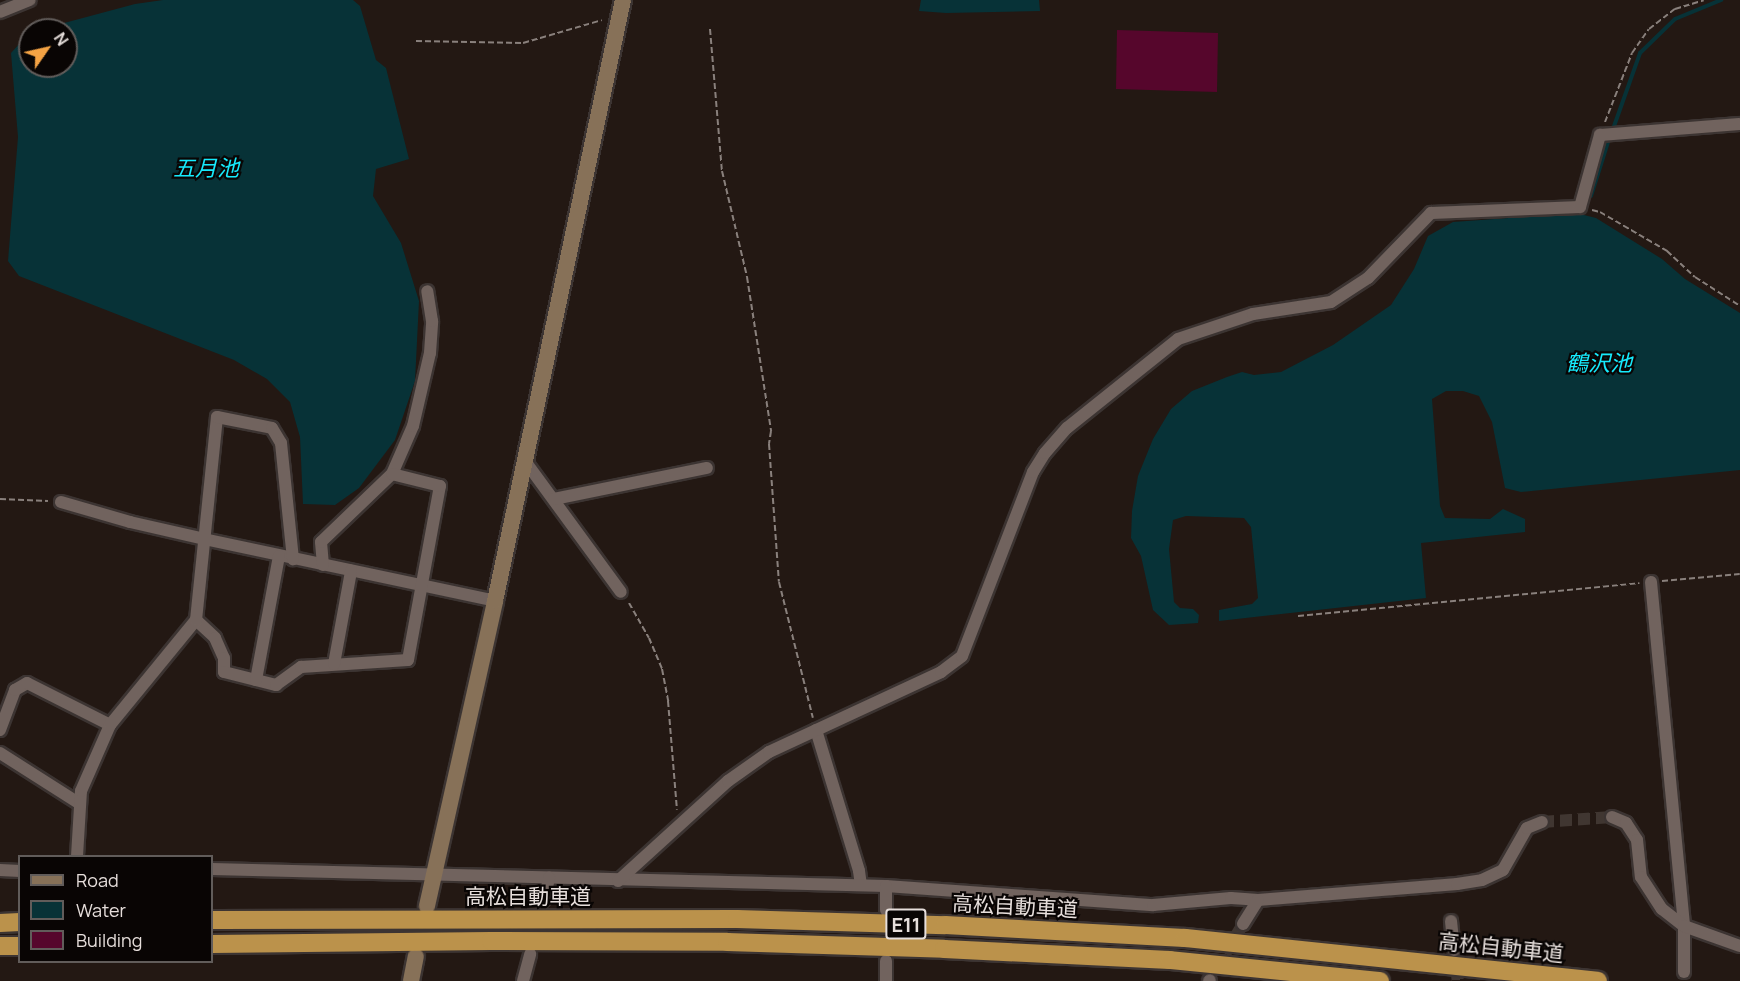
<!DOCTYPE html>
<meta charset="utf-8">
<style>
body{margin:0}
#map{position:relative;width:1740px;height:981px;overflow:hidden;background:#231813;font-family:Manrope,"Noto Sans JP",sans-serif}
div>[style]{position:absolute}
.water>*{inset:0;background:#073237}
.stream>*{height:4px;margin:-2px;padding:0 2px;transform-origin:2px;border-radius:2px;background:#073237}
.building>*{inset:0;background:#56062c}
.street-tunnel>*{height:12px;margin-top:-6px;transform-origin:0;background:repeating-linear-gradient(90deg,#403631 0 12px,transparent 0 18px)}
.path>*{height:2px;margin-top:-1px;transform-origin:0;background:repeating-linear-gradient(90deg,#89807c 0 6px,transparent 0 9px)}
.roads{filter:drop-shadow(2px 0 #3c3432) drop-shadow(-2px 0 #3c3432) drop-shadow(0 2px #3c3432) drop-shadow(0 -2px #3c3432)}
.street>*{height:12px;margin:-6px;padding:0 6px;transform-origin:6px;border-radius:6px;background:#71635e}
.secondary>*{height:16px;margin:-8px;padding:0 8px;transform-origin:8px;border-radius:8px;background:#877158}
.highway>*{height:18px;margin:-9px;padding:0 9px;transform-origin:9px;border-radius:9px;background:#bb924b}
span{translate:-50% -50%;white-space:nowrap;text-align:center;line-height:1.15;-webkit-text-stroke:4.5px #090504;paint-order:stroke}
.shield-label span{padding:2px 4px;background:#090504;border:2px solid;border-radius:4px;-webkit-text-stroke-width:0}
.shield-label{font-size:20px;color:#e6dedb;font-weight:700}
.street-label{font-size:21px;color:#e6dedb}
.water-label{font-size:22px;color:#16eafc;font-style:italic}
.legend{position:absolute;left:18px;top:855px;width:195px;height:108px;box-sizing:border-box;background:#090504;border:2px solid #615c5a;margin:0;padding:8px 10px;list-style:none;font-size:18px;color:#e6dedb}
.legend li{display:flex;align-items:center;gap:12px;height:30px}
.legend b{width:30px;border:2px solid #615c5a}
.north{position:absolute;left:18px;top:18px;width:60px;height:60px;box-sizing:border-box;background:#090504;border:2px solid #615c5a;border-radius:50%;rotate:56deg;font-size:16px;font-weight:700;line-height:24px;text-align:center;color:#e6dedb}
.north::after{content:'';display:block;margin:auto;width:21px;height:27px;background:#f4a344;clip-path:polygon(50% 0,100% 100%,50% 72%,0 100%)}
</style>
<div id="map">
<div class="water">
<div style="clip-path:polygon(163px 0,353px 0,360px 6px,376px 60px,386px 68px,409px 159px,376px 169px,373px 196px,401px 243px,419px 301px,415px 381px,395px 440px,359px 488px,335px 505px,303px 504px,300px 437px,290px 402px,267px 379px,234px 360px,19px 276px,8px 261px,18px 137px,11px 53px,30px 32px,30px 66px,66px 66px,66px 30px,38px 30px,135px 4px)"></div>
<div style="clip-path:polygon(921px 0,1039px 0,1040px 11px,946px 13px,919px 11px)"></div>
<div style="clip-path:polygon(1576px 213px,1596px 218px,1662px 259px,1685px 279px,1740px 313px,1740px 470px,1521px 492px,1505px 488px,1492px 422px,1479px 396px,1463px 391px,1446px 391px,1432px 399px,1440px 506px,1445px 518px,1490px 519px,1503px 509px,1525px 519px,1525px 532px,1421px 543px,1426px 598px,1219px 621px,1219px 610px,1252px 604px,1258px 598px,1251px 527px,1244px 518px,1186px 516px,1173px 520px,1169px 549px,1174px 602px,1180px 608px,1193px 609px,1199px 615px,1198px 623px,1169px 625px,1153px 610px,1141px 556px,1131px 538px,1132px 511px,1138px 476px,1153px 439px,1171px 409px,1192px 391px,1227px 377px,1242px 372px,1254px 375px,1281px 372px,1333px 345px,1391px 305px,1414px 269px,1428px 236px,1453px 222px)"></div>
</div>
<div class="stream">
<div style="left:1613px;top:129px;width:81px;rotate:-70.4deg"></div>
<div style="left:1640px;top:53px;width:49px;rotate:-44.2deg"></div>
<div style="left:1675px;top:19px;width:50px;rotate:-22.4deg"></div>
<div style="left:1591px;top:196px;width:57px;rotate:-72.5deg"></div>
</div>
<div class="building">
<div style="clip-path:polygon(1117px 30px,1218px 33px,1217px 92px,1116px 89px)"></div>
</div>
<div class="street-tunnel">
<div style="left:1542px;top:822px;width:70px;rotate:-4.1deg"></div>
<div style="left:532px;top:946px;width:48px;rotate:-75.4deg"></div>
<div style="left:1454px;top:950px;width:31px;rotate:83deg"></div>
<div style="left:1216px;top:969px;width:52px;rotate:-59deg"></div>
</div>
<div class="path">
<div style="left:710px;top:29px;width:143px;rotate:85.2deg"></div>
<div style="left:722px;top:171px;width:109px;rotate:76.7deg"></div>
<div style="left:747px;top:277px;width:156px;rotate:81.1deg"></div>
<div style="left:771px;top:431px;width:13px;rotate:99deg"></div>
<div style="left:769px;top:444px;width:138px;rotate:85.9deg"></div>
<div style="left:779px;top:582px;width:140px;rotate:76deg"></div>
<div style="left:416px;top:41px;width:107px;rotate:1.1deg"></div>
<div style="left:523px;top:43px;width:82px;rotate:-16.2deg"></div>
<div style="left:1605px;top:122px;width:74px;rotate:-68.6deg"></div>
<div style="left:1632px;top:53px;width:29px;rotate:-55deg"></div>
<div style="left:1649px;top:29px;width:33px;rotate:-38deg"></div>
<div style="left:1675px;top:9px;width:30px;rotate:-17deg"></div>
<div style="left:1592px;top:210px;width:8px;rotate:14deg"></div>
<div style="left:1600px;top:212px;width:78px;rotate:30.2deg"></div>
<div style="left:1667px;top:251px;width:38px;rotate:43deg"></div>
<div style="left:1695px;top:277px;width:54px;rotate:32.8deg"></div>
<div style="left:0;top:499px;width:48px;rotate:2.4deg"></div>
<div style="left:1662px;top:581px;width:78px;rotate:-5.1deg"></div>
<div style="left:629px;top:603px;width:40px;rotate:60.3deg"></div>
<div style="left:649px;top:638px;width:34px;rotate:67deg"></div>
<div style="left:662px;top:669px;width:33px;rotate:79deg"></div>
<div style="left:668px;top:701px;width:109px;rotate:85.3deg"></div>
<div style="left:1298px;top:616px;width:343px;rotate:-5.5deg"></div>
</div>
<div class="roads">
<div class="street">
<div style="left:0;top:12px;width:32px;rotate:-22deg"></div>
<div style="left:525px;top:461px;width:162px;rotate:53.8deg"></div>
<div style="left:554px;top:499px;width:156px;rotate:-11.5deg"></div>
<div style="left:61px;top:502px;width:72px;rotate:16.2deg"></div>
<div style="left:130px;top:522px;width:76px;rotate:12.9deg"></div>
<div style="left:204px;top:539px;width:298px;rotate:12deg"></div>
<div style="left:323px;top:565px;width:23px;rotate:-95deg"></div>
<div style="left:321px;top:542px;width:98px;rotate:-43.8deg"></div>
<div style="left:392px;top:474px;width:52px;rotate:-66.4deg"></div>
<div style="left:413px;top:426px;width:75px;rotate:-76.9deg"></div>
<div style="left:430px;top:353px;width:32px;rotate:-86deg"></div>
<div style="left:432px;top:321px;width:30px;rotate:-99deg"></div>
<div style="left:1651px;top:582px;width:346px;rotate:84.5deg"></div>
<div style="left:1684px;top:926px;width:46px;rotate:90deg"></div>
<div style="left:196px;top:620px;width:26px;rotate:43deg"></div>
<div style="left:215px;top:638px;width:22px;rotate:66deg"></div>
<div style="left:224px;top:658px;width:14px;rotate:90deg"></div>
<div style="left:224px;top:672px;width:54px;rotate:14deg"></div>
<div style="left:276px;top:685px;width:31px;rotate:-36deg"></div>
<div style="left:301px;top:667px;width:107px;rotate:-3.7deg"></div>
<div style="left:408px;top:660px;width:177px;rotate:-79.6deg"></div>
<div style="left:440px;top:486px;width:49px;rotate:-166deg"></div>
<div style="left:334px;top:664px;width:95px;rotate:-79.6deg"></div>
<div style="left:256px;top:680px;width:126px;rotate:-79.5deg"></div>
<div style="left:0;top:730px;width:43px;rotate:-69.4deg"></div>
<div style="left:15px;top:690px;width:14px;rotate:-30deg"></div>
<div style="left:27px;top:683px;width:93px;rotate:26.8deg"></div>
<div style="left:816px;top:730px;width:147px;rotate:73deg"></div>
<div style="left:859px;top:871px;width:14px;rotate:82deg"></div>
<div style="left:0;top:753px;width:95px;rotate:32.5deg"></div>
<div style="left:1612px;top:817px;width:15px;rotate:23deg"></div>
<div style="left:1626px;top:823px;width:20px;rotate:57deg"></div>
<div style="left:1637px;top:840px;width:37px;rotate:84deg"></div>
<div style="left:1641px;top:877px;width:38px;rotate:57deg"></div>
<div style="left:1662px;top:909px;width:28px;rotate:38deg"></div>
<div style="left:1684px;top:926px;width:59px;rotate:19.7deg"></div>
<div style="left:77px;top:856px;width:65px;rotate:-86.5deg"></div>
<div style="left:81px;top:791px;width:72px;rotate:-66.3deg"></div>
<div style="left:110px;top:725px;width:136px;rotate:-50.7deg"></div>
<div style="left:196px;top:620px;width:204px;rotate:-84.1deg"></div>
<div style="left:217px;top:417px;width:56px;rotate:11.3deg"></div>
<div style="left:272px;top:428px;width:17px;rotate:59deg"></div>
<div style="left:281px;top:443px;width:117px;rotate:84.1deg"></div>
<div style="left:212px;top:869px;width:674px;rotate:1.44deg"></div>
<div style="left:886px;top:886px;width:268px;rotate:4.1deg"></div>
<div style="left:1153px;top:905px;width:78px;rotate:-5.1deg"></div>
<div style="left:1231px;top:898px;width:27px;rotate:4deg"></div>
<div style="left:1258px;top:900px;width:200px;rotate:-4.6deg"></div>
<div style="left:1457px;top:884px;width:25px;rotate:-9deg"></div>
<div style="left:1482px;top:880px;width:23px;rotate:-25deg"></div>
<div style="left:1503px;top:870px;width:48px;rotate:-60.3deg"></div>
<div style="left:1527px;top:828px;width:16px;rotate:-22deg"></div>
<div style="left:0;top:870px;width:20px;rotate:3deg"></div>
<div style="left:618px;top:881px;width:149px;rotate:-42.3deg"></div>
<div style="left:728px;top:781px;width:50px;rotate:-35.3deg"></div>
<div style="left:769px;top:752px;width:190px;rotate:-24.9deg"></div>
<div style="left:941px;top:672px;width:26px;rotate:-37deg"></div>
<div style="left:962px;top:656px;width:197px;rotate:-68.9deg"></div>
<div style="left:1033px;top:472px;width:22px;rotate:-58deg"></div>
<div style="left:1045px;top:453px;width:33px;rotate:-49deg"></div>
<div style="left:1067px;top:428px;width:142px;rotate:-38.7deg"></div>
<div style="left:1178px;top:339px;width:79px;rotate:-18.4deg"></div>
<div style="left:1253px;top:314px;width:79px;rotate:-8.7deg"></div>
<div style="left:1331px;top:302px;width:44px;rotate:-33deg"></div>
<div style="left:1368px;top:278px;width:91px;rotate:-45.9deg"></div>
<div style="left:1431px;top:213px;width:149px;rotate:-2.3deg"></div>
<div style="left:1580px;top:207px;width:75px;rotate:-74.5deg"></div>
<div style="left:1600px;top:135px;width:140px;rotate:-4.5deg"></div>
<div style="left:544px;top:900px;width:23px;rotate:-77deg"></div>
<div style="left:886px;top:910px;width:24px;rotate:-90deg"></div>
<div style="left:1451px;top:921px;width:29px;rotate:84deg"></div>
<div style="left:1243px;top:924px;width:28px;rotate:-58deg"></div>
<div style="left:523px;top:981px;width:28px;rotate:-75deg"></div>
<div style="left:886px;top:981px;width:20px;rotate:-90deg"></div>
<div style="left:1209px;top:981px;width:1px;rotate:-45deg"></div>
</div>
<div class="secondary">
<div style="left:427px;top:906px;width:312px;rotate:-77.4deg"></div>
<div style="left:495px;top:601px;width:614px;rotate:-77.98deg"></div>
<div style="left:411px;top:981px;width:25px;rotate:-79deg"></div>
</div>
<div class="highway">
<div style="left:212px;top:920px;width:525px;rotate:-0.11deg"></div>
<div style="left:737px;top:919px;width:208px;rotate:1.7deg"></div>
<div style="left:945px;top:925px;width:240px;rotate:3.1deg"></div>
<div style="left:1185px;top:938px;width:415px;rotate:5.9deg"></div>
<div style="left:0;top:923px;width:20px;rotate:-3deg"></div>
<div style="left:212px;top:944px;width:279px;rotate:-0.6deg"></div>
<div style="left:491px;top:941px;width:236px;rotate:0.2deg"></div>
<div style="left:727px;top:942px;width:217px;rotate:1.8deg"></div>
<div style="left:944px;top:949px;width:226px;rotate:2.8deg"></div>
<div style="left:1170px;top:960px;width:211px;rotate:5.7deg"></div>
<div style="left:0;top:946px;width:20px"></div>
</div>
</div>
<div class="shield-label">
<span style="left:906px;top:924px">E11</span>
</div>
<div class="street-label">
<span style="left:528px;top:896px">高松自動車道</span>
<span style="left:1015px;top:906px;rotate:3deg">高松自動車道</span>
<span style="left:1501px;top:947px;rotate:6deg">高松自動車道</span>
</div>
<div class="water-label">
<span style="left:206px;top:169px">五月池</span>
<span style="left:1599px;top:364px">鶴沢池</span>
</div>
<ul class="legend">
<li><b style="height:8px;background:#877158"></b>Road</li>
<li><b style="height:16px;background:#073237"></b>Water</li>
<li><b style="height:16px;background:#56062c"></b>Building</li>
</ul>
<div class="north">N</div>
</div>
